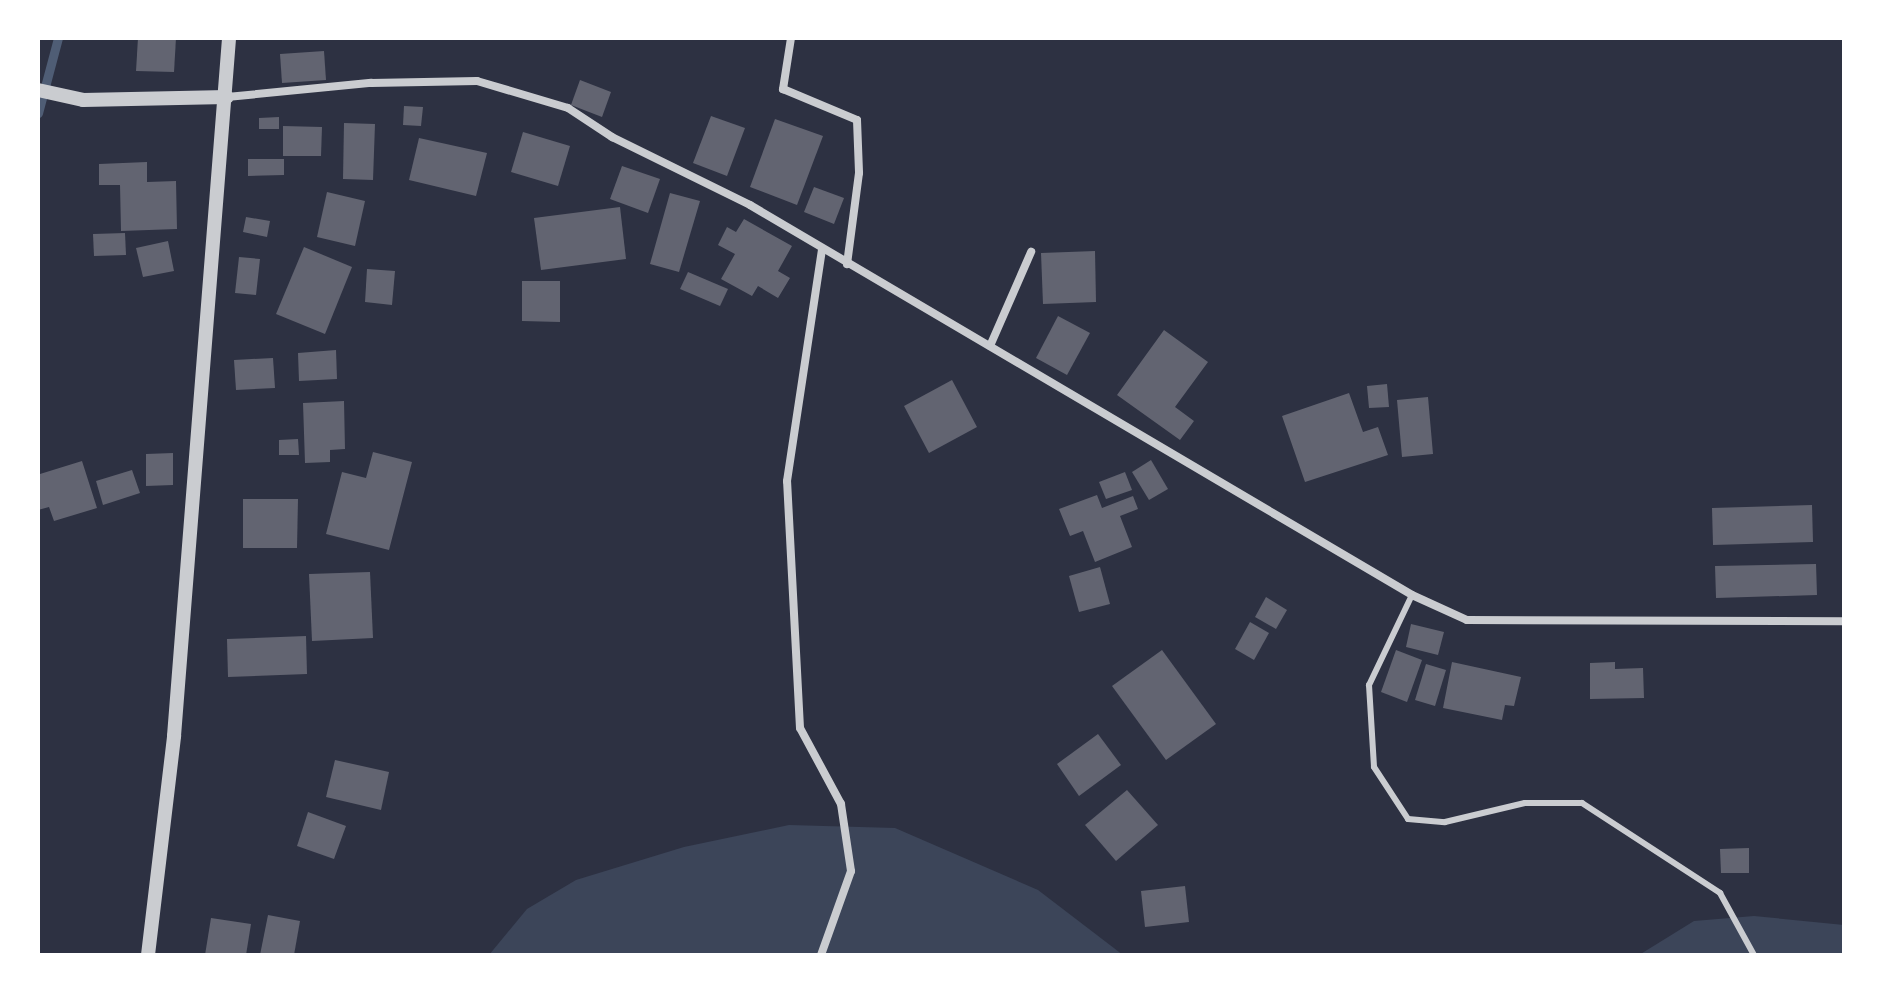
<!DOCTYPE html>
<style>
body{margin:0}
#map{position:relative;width:1882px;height:993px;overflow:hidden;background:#2d3142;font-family:Poppins,sans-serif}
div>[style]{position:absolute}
.green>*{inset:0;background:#3c4559}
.stream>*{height:9px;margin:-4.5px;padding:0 4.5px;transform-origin:4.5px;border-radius:4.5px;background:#4f5d75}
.building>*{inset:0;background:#626471}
.service>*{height:6px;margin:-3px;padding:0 3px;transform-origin:3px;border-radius:3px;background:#caccd0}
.minor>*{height:8px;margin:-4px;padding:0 4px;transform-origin:4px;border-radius:4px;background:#caccd0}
.tertiary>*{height:14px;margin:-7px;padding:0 7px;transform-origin:7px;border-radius:7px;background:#caccd0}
span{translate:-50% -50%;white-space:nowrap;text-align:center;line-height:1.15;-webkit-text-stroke:8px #fff;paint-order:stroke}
.frame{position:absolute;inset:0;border:40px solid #fff;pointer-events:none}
</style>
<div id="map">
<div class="green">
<div style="clip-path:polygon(789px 825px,895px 828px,1038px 890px,1123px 955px,489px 955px,527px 909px,576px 880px,684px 847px)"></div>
<div style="clip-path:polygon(1754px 916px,1844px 925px,1844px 955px,1639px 955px,1694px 921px)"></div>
</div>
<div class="stream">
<div style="left:38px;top:113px;width:78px;rotate:-75.1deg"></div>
</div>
<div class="building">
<div style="clip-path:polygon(138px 38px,176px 38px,174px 72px,136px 71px)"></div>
<div style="clip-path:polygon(324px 51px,326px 80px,282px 83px,280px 54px)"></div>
<div style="clip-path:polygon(580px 80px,611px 92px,602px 117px,571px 105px)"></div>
<div style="clip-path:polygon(404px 106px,423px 107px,421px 126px,403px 125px)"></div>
<div style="clip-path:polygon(711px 116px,745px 128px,727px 176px,693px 163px)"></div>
<div style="clip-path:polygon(279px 117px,279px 129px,259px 129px,259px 118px)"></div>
<div style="clip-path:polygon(775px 119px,823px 136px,797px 205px,750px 187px)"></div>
<div style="clip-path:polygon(344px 123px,375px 124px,373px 180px,343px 179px)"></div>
<div style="clip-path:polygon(283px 126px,322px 127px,321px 156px,283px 156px)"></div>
<div style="clip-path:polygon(523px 132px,570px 146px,558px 186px,511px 172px)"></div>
<div style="clip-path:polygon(419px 138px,487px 153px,476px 196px,409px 180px)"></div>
<div style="clip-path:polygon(248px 159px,284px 159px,284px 175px,248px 176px)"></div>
<div style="clip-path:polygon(147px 162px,147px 182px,176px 181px,177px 229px,121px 231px,120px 185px,99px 185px,99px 164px)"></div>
<div style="clip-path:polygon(622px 166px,660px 179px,648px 213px,610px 199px)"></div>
<div style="clip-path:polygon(814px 187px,844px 198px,834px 224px,804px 212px)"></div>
<div style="clip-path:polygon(327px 192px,365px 201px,355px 246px,317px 237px)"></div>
<div style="clip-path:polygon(670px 193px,700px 201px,679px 272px,650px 264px)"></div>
<div style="clip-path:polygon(620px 207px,626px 259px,541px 270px,534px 218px)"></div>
<div style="clip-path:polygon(246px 217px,270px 221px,267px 237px,243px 232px)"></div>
<div style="clip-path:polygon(744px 219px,792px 246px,778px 271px,790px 278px,778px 298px,758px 286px,752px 296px,721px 279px,735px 254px,718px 245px,727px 227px,736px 232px)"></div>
<div style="clip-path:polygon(125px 233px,126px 255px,94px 256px,93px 234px)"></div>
<div style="clip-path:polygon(168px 241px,174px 271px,143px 277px,136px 248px)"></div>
<div style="clip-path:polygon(304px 247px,352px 267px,325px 334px,276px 314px)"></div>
<div style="clip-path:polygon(1095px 251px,1096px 302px,1043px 304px,1041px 253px)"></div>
<div style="clip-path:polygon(239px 257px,260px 259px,256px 295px,235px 293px)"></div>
<div style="clip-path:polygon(367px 269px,395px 271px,392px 305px,365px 302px)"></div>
<div style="clip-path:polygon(688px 272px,728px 289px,720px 306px,680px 289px)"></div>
<div style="clip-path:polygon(522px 281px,560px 281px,560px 322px,522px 321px)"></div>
<div style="clip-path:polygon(1058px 316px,1090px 333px,1067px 375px,1036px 358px)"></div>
<div style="clip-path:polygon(1164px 330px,1208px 362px,1175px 407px,1194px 421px,1180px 440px,1117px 395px)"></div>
<div style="clip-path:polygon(336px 350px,337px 379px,299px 381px,298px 353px)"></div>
<div style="clip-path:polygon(273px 358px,275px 388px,236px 390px,234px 360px)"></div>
<div style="clip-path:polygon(952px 380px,977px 427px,929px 453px,904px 406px)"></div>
<div style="clip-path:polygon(1387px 384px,1389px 407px,1369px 408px,1367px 386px)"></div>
<div style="clip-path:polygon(1349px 393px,1363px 432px,1378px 427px,1388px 455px,1305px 482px,1282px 416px)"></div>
<div style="clip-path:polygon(1428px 397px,1433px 454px,1402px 457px,1397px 400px)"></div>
<div style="clip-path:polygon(344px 401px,345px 449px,330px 450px,330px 462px,305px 463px,303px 403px)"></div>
<div style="clip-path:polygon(298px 439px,299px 455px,279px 455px,279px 440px)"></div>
<div style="clip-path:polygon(373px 452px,412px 462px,389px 550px,326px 534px,342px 472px,366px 478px)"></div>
<div style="clip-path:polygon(173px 453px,173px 485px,146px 486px,146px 454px)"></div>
<div style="clip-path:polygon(1151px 460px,1168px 489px,1149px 500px,1132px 472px)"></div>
<div style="clip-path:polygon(82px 461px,97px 508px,54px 521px,49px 507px,38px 510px,40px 474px)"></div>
<div style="clip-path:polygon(132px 470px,140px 493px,103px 505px,96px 481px)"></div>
<div style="clip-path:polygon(1125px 472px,1132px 490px,1106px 499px,1099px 482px)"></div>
<div style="clip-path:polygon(1097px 495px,1102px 508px,1133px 496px,1138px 509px,1120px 516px,1132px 547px,1095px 562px,1083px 531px,1070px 536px,1059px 509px)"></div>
<div style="clip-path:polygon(243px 499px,298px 499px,297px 548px,243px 548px)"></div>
<div style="clip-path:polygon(1812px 505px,1813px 542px,1713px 545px,1712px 508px)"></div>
<div style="clip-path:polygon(1816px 564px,1817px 595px,1716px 598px,1715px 566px)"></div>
<div style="clip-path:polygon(1100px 567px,1110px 604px,1079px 612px,1069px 576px)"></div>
<div style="clip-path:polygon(370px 572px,373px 638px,312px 641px,309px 574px)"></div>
<div style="clip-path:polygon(1266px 597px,1287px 610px,1276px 629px,1255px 617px)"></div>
<div style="clip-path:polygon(1250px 622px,1269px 633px,1254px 660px,1235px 649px)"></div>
<div style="clip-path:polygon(1411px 624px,1444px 632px,1438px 655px,1406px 647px)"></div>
<div style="clip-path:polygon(306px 636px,307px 674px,228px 677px,227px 639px)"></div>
<div style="clip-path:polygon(1162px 650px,1216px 724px,1166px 760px,1112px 686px)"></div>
<div style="clip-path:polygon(1396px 650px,1422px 660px,1407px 702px,1381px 692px)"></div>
<div style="clip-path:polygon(1452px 662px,1521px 677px,1514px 706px,1505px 705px,1502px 720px,1443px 708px)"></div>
<div style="clip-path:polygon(1615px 662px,1615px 669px,1643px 668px,1644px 698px,1590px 699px,1590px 663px)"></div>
<div style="clip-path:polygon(1426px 664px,1446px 670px,1435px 706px,1415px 700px)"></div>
<div style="clip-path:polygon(1098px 734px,1121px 765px,1079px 796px,1057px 764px)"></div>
<div style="clip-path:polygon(335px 760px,389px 772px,381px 810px,326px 797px)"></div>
<div style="clip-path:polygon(1127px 790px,1158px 825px,1116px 861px,1085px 825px)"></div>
<div style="clip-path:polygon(308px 812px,346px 826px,334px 859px,297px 846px)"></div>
<div style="clip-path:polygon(1749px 848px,1749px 873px,1721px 873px,1720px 849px)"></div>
<div style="clip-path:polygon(1185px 886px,1189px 922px,1145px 927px,1141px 891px)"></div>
<div style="clip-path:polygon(268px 915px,300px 921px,294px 955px,260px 955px)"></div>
<div style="clip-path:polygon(211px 918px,251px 924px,246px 955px,205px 955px)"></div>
</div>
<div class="service">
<div style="left:1412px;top:595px;width:100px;rotate:115.5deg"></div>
<div style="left:1369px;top:685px;width:82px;rotate:86.5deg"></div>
<div style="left:1374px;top:767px;width:62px;rotate:56.8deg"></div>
<div style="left:1408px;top:819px;width:37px;rotate:5deg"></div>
<div style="left:1445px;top:822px;width:82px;rotate:-13.4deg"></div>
<div style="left:1525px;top:803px;width:57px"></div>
<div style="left:1582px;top:803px;width:165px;rotate:33.1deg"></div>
<div style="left:1720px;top:893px;width:71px;rotate:61.3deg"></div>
</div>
<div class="minor">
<div style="left:791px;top:38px;width:52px;rotate:98.9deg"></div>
<div style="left:783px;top:89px;width:80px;rotate:22.7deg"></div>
<div style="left:857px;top:120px;width:53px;rotate:87.8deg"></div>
<div style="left:859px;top:173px;width:92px;rotate:97.5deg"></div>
<div style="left:227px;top:97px;width:145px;rotate:-5.6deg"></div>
<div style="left:371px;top:83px;width:106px;rotate:-1.1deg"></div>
<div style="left:477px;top:81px;width:95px;rotate:16.5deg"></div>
<div style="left:568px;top:108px;width:53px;rotate:33.4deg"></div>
<div style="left:612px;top:137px;width:154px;rotate:26.2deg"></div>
<div style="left:750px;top:205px;width:768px;rotate:30.5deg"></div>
<div style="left:1412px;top:595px;width:60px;rotate:24.4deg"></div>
<div style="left:1467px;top:620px;width:377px;rotate:0.2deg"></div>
<div style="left:990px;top:346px;width:103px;rotate:-66.4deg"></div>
<div style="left:821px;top:955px;width:89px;rotate:-70.3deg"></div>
<div style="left:851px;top:871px;width:68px;rotate:-98.5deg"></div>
<div style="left:841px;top:804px;width:86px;rotate:-118.3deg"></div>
<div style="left:800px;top:728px;width:247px;rotate:-93deg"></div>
<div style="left:787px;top:481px;width:234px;rotate:-81.4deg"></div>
</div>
<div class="tertiary">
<div style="left:38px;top:90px;width:46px;rotate:12.5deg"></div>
<div style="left:83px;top:100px;width:144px;rotate:-1.2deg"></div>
<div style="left:148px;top:955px;width:221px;rotate:-83.2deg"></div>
<div style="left:174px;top:736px;width:700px;rotate:-85.49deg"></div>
</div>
<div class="frame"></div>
</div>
